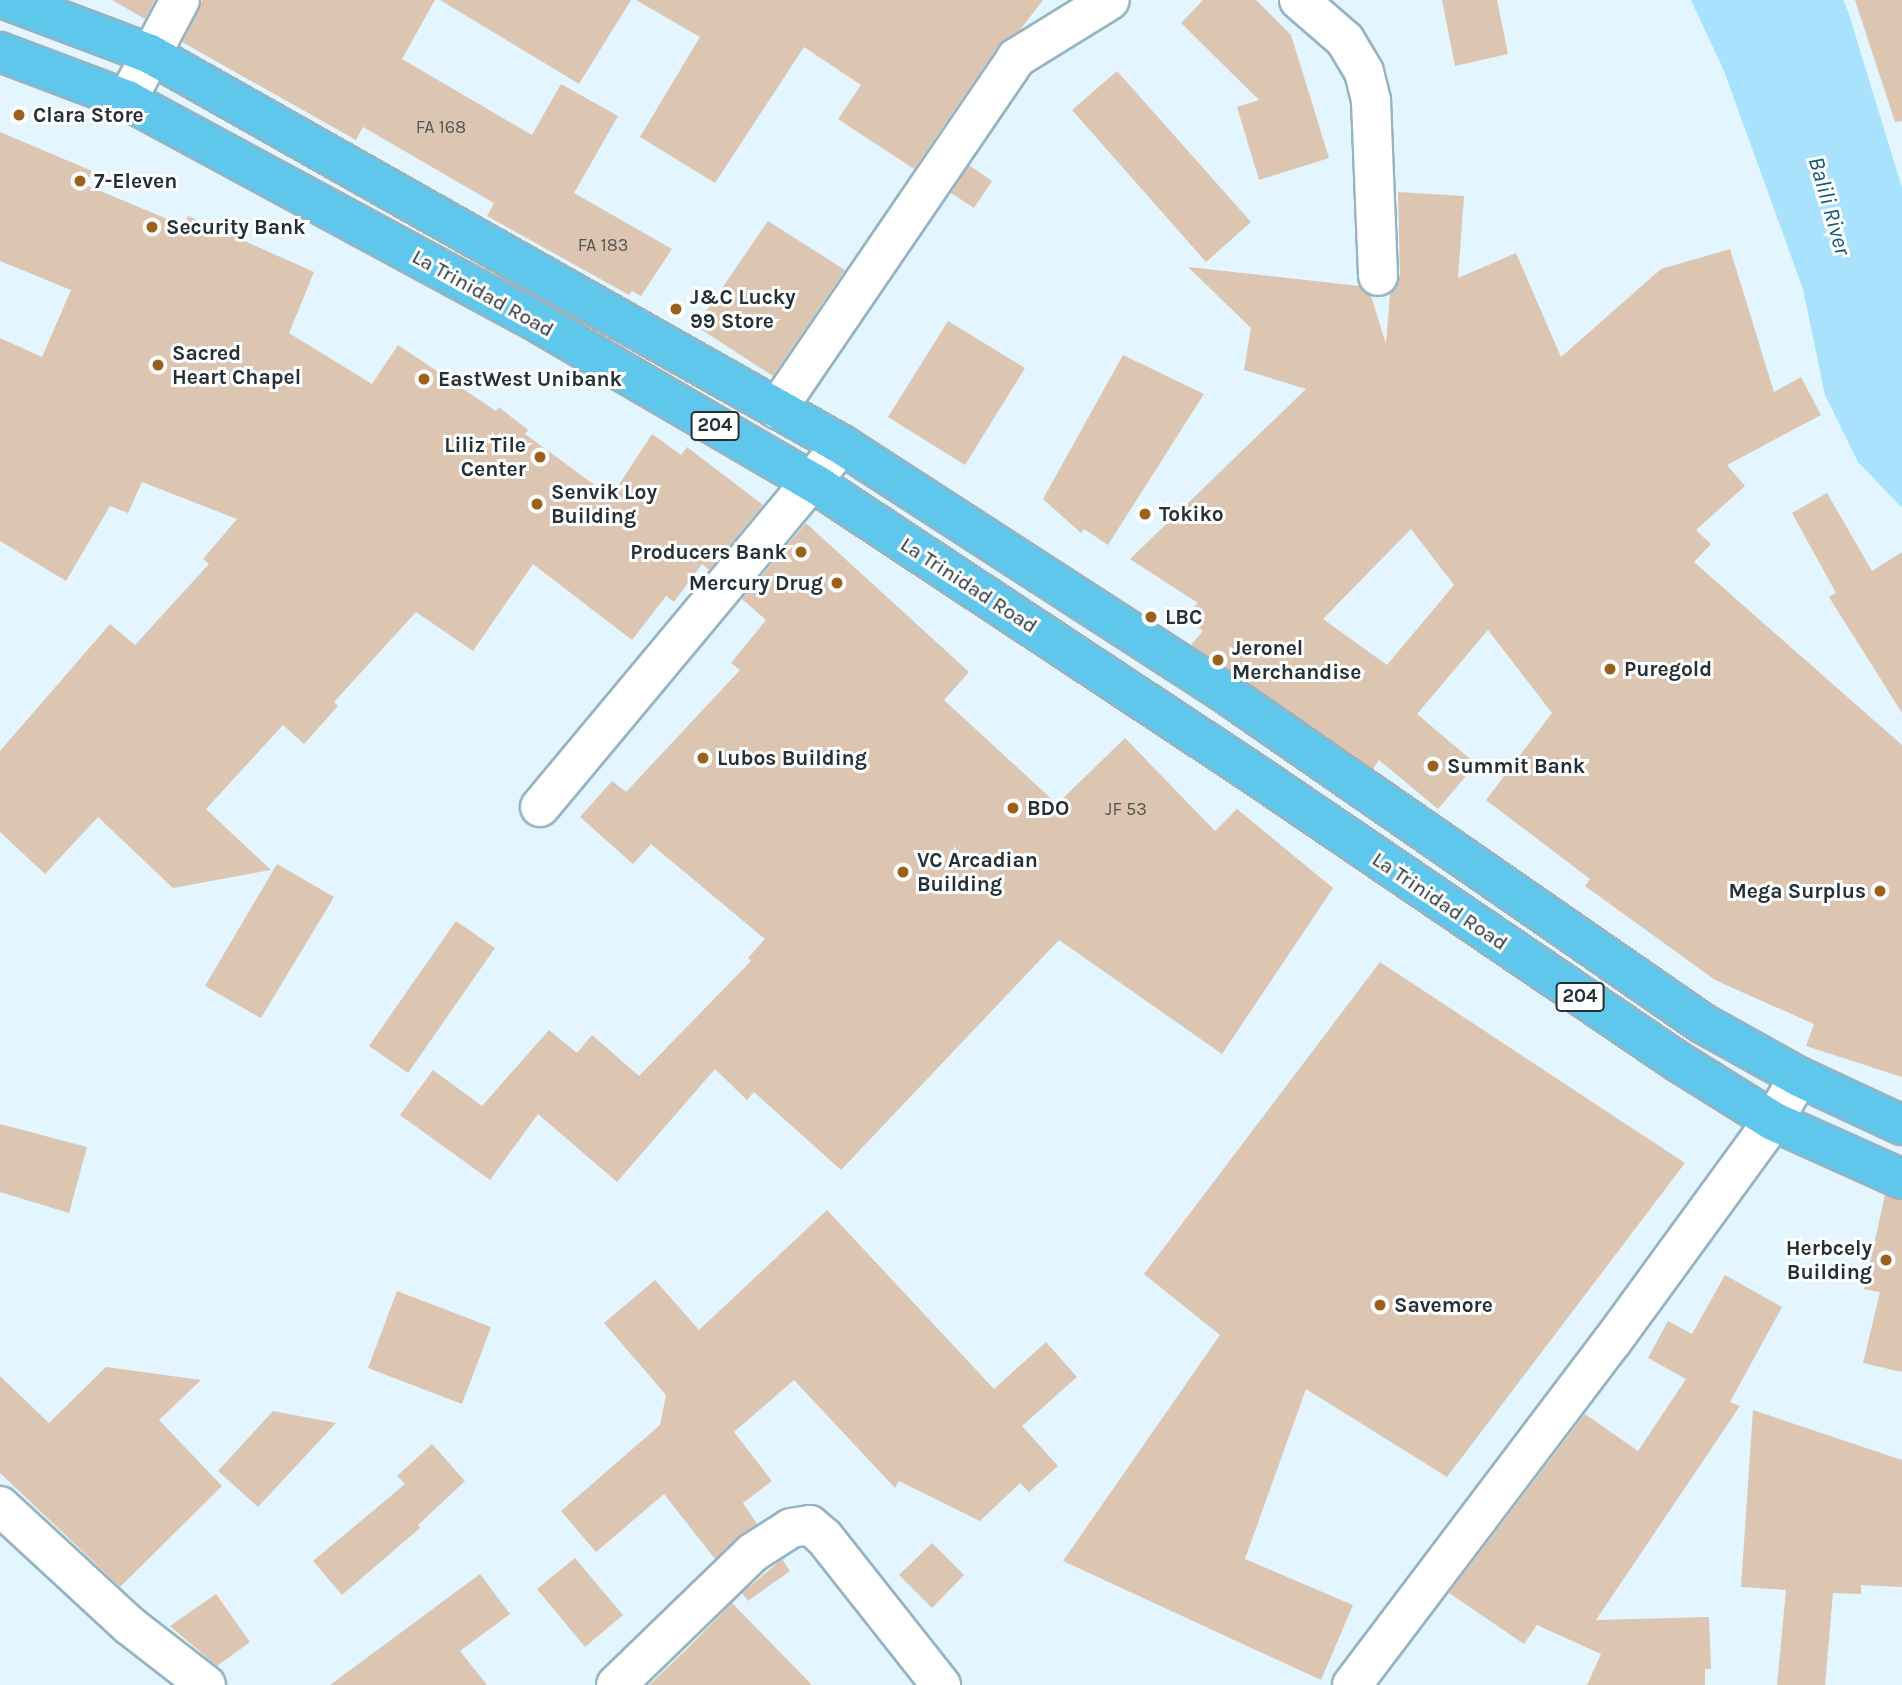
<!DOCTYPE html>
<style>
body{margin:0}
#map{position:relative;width:1902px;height:1685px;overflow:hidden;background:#e3f5fe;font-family:Karla,sans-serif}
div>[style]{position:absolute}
.water>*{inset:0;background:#a8e2fd}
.building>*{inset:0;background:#dcc6b1}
.roads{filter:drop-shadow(2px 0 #95b3c1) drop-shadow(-2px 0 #95b3c1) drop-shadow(0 2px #95b3c1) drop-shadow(0 -2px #95b3c1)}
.minor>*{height:38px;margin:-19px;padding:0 19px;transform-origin:19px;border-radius:19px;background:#fff}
.trunk>*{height:38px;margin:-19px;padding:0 19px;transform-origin:19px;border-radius:19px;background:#5fc6ec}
.dots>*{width:19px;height:19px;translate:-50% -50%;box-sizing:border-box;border:4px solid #fff;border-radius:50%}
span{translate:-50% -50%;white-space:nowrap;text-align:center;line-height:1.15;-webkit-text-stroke:6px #fff;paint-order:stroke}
.number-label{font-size:18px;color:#525654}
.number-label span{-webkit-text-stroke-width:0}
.shield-label span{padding:2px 5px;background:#fff;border:2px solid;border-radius:5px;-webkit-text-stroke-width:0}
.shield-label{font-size:19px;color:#243035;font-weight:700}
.poi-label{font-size:21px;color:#243035;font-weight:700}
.left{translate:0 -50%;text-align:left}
.right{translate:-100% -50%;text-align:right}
.street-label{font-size:21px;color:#243035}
.water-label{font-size:23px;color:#125b76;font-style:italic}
</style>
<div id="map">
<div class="water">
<div style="clip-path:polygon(1691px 0,1843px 0,1848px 11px,1902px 188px,1902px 508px,1858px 462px,1825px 395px,1803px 289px,1724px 71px)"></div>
</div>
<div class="building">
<div style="clip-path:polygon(112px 0,155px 0,145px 19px)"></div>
<div style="clip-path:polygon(202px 0,435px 0,402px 59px,532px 135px,561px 84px,618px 116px,574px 193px,672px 249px,641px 296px,632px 291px,629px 295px,487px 216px,494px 203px,363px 127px,356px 140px,182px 42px)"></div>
<div style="clip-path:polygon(440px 0,631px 0,579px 84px)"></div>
<div style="clip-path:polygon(636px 0,1043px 0,1020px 30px,998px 46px,914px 169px,838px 119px,861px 85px,804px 47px,715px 183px,640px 137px,700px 37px)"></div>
<div style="clip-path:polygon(1203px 0,1256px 0,1291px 35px,1329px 158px,1259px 180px,1237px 107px,1259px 100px,1181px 23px)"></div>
<div style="clip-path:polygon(1442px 0,1497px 0,1508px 54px,1455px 66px)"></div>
<div style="clip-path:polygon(1855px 0,1902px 0,1902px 121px,1895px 122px)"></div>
<div style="clip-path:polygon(1117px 71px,1251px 222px,1206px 262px,1072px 110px)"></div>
<div style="clip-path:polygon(0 132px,92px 171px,86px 185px,184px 226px,188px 216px,314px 272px,289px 333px,372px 384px,398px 345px,496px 411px,499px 407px,528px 430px,525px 434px,611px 497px,652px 434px,681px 455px,687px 447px,763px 505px,709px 570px,702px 564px,674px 602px,666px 596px,632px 640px,533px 564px,473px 651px,416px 612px,334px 702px,338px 706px,304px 744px,283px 725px,206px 809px,271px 870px,173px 888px,98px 817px,45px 874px,0 832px,0 751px,110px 624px,135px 645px,209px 564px,203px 559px,237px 519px,142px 482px,128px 513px,110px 506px,66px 581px,0 541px,0 338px,42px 357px,71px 290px,0 261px)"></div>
<div style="clip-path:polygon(969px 165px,992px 181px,974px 208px,951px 193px)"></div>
<div style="clip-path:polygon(evenodd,1398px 192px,1464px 196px,1458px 278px,1516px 253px,1561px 357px,1661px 269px,1730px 249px,1774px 392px,1801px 377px,1821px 415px,1727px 465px,1745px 486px,1696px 530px,1711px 544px,1694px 562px,1902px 745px,1902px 1077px,1806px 1046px,1814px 1024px,1715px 980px,1585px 886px,1590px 879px,1486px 800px,1552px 713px,1488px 630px,1417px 714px,1476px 764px,1438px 809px,1379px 760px,1373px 769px,1191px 645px,1203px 631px,1185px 616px,1198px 603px,1130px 559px,1306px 389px,1244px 370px,1251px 328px,1188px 267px,1359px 286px,1371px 296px,1386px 344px,1390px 294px,1400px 275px,1398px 192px,1411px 529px,1454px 585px,1387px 665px,1323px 619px,1411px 529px)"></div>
<div style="clip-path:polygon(768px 221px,845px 270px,773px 376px,696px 326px)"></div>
<div style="clip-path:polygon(948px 321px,1025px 368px,965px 465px,888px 417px)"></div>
<div style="clip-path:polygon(1123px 355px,1204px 394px,1108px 545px,1084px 529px,1081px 533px,1043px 499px)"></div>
<div style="clip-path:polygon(1827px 493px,1872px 571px,1902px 552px,1902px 713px,1829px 597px,1836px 593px,1792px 513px)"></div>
<div style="clip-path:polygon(806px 523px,969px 672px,944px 700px,1057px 804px,1125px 738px,1215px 831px,1237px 809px,1333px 888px,1222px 1054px,1059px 940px,841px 1170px,754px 1092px,747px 1100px,715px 1069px,617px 1182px,538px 1114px,490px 1180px,400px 1115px,433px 1070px,482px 1106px,549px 1030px,577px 1053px,592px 1035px,639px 1076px,751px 961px,748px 958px,765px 939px,651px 844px,633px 864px,580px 817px,612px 781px,626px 792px,740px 670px,731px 663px,766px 620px,742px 599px)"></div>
<div style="clip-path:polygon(277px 864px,334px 897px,261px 1018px,205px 986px)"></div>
<div style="clip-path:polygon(456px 921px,495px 948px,408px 1073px,369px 1046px)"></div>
<div style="clip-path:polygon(1380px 962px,1685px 1163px,1447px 1477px,1306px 1389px,1245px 1559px,1353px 1605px,1321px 1680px,1063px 1561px,1220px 1335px,1144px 1274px)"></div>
<div style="clip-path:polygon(0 1124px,87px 1147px,69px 1213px,0 1192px)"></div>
<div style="clip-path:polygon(1885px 1195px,1902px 1200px,1902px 1372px,1863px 1363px,1880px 1292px,1864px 1289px)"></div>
<div style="clip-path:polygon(827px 1210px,994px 1389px,1046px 1342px,1077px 1377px,1022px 1426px,1058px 1466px,1029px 1492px,1020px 1483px,980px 1521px,899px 1481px,895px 1488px,794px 1380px,734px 1432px,772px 1481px,743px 1503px,757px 1524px,715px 1559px,664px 1494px,596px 1552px,561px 1511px,660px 1425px,666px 1395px,604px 1323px,655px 1280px,699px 1330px)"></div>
<div style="clip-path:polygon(1725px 1275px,1782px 1307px,1730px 1402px,1740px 1406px,1596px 1620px,1709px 1617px,1711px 1669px,1705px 1669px,1705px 1685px,1587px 1685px,1601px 1654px,1537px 1625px,1524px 1644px,1449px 1593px,1585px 1414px,1638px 1451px,1686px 1379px,1648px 1358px,1668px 1321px,1692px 1334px)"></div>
<div style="clip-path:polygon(397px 1291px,491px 1327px,462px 1404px,368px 1368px)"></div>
<div style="clip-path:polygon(106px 1367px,201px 1380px,159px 1420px,222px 1486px,120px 1587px,0 1473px,0 1376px,49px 1423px)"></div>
<div style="clip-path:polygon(1753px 1410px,1902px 1460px,1902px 1587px,1861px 1585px,1861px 1594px,1833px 1593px,1825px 1685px,1777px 1685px,1786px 1590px,1741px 1587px)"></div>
<div style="clip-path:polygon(273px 1411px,336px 1423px,258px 1507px,218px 1471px)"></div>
<div style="clip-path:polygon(432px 1444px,465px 1481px,418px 1525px,420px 1528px,342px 1595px,313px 1561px,405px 1484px,397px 1476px)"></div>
<div style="clip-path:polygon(932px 1543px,964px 1575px,932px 1608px,899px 1575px)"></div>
<div style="clip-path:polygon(575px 1558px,623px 1615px,585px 1647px,537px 1589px)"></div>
<div style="clip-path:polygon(782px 1559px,790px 1571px,748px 1601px,742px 1593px)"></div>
<div style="clip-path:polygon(480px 1574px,510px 1614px,460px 1651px,487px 1685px,330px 1685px)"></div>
<div style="clip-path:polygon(216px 1594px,250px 1642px,217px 1666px,170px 1626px)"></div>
<div style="clip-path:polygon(732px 1603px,812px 1685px,649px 1685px,689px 1647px)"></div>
</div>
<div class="roads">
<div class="minor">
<div style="left:1299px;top:0;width:61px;rotate:41deg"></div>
<div style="left:1345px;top:40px;width:37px;rotate:59deg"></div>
<div style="left:1364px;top:72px;width:30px;rotate:76deg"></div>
<div style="left:1371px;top:101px;width:175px;rotate:87.7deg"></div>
<div style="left:127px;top:100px;width:113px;rotate:-62.1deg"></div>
<div style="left:777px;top:409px;width:425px;rotate:-55.7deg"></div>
<div style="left:1016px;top:58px;width:110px;rotate:-31.7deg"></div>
<div style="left:540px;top:807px;width:471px;rotate:-50.2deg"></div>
<div style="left:0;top:1506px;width:177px;rotate:42.7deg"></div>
<div style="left:130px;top:1626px;width:96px;rotate:37.8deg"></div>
<div style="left:616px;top:1685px;width:190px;rotate:-44.1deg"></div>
<div style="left:752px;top:1553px;width:46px;rotate:-32.7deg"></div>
<div style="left:791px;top:1528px;width:19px;rotate:-9deg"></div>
<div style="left:810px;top:1525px;width:18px;rotate:41deg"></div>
<div style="left:824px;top:1537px;width:189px;rotate:51.7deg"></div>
<div style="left:1352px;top:1685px;width:429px;rotate:-52.9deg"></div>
<div style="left:1611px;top:1343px;width:275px;rotate:-53.9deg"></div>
<div style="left:1773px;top:1121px;width:51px;rotate:-59.4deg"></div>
</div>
<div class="trunk">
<div style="left:7px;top:0;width:153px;rotate:20.7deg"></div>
<div style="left:150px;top:54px;width:795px;rotate:29.47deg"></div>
<div style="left:842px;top:445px;width:448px;rotate:32.9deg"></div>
<div style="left:1218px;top:688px;width:589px;rotate:34.69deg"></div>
<div style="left:1702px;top:1023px;width:111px;rotate:29.1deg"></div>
<div style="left:1799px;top:1077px;width:114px;rotate:25deg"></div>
<div style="left:0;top:52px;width:136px;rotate:20.7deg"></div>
<div style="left:127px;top:100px;width:452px;rotate:28.4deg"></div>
<div style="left:525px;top:315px;width:334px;rotate:30.2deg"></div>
<div style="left:814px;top:483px;width:519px;rotate:33.45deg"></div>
<div style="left:1247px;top:769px;width:520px;rotate:34.18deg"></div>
<div style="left:1677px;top:1061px;width:113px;rotate:32deg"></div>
<div style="left:1773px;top:1121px;width:141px;rotate:24.2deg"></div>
</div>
</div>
<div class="dots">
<div style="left:19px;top:115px;background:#99611c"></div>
<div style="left:80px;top:181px;background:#99611c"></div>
<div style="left:152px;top:227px;background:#99611c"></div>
<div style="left:676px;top:309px;background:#99611c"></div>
<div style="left:158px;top:365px;background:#99611c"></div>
<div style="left:424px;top:379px;background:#99611c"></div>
<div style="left:540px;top:457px;background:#99611c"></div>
<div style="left:537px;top:504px;background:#99611c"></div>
<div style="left:1145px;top:514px;background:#99611c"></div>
<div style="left:801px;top:552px;background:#99611c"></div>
<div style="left:837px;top:583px;background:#99611c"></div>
<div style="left:1151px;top:617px;background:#99611c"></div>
<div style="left:1218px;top:660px;background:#99611c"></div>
<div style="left:1610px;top:669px;background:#99611c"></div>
<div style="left:703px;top:758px;background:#99611c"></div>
<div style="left:1433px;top:766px;background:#99611c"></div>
<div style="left:1013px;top:808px;background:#99611c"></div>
<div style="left:903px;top:872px;background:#99611c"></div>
<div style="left:1880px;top:891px;background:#99611c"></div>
<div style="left:1886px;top:1260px;background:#99611c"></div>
<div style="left:1380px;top:1305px;background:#99611c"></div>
</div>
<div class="number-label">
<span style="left:441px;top:127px">FA 168</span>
<span style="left:603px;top:245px">FA 183</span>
<span style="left:1126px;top:809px">JF 53</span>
</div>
<div class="shield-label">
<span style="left:715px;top:426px">204</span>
<span style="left:1580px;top:997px">204</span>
</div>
<div class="poi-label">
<span class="left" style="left:33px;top:115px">Clara Store</span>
<span class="left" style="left:94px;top:181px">7-Eleven</span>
<span class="left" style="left:166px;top:227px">Security Bank</span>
<span class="left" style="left:690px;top:309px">J&amp;C Lucky<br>99 Store</span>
<span class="left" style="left:172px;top:365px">Sacred<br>Heart Chapel</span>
<span class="left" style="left:438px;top:379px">EastWest Unibank</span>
<span class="right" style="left:526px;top:457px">Liliz Tile<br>Center</span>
<span class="left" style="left:551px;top:504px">Senvik Loy<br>Building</span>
<span class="left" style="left:1159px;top:514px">Tokiko</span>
<span class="right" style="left:787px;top:552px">Producers Bank</span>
<span class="right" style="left:823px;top:583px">Mercury Drug</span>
<span class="left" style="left:1165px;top:617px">LBC</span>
<span class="left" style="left:1232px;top:660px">Jeronel<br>Merchandise</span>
<span class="left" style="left:1624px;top:669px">Puregold</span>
<span class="left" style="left:717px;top:758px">Lubos Building</span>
<span class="left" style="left:1447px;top:766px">Summit Bank</span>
<span class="left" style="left:1027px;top:808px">BDO</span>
<span class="left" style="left:917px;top:872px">VC Arcadian<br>Building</span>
<span class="right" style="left:1866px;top:891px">Mega Surplus</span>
<span class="right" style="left:1872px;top:1260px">Herbcely<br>Building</span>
<span class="left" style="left:1394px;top:1305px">Savemore</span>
</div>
<div class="street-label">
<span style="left:483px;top:293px;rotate:29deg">La Trinidad Road</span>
<span style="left:969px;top:585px;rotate:33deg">La Trinidad Road</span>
<span style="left:1440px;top:901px;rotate:34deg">La Trinidad Road</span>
</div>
<div class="water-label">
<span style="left:1829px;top:206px;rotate:74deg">Balili River</span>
</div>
</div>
